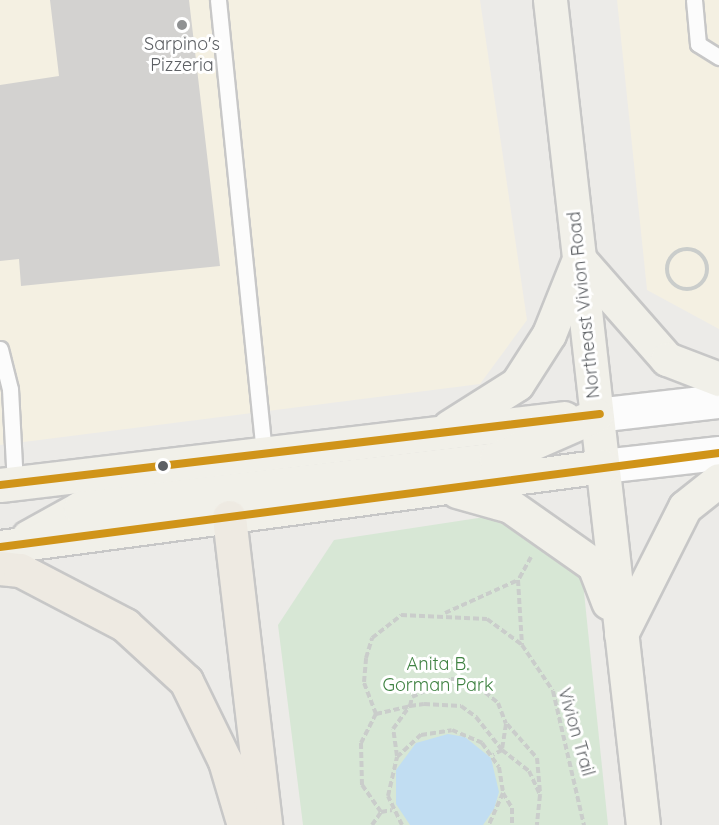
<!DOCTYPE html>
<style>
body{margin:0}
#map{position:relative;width:719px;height:825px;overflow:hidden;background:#ecebe8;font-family:Quicksand,sans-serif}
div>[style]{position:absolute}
.commercial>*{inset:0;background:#f4f0e2}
.green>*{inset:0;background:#d7e7d5}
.water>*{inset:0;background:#c1ddf2}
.building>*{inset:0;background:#d3d2d0}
.path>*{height:4px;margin-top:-2px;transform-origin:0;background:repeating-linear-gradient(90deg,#cacdcb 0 6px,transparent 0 9px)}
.path>.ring{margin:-2px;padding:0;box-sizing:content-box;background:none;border:4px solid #cacdcb;border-radius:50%}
.roads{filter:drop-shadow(2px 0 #c7c7c7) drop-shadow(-2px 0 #c7c7c7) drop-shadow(0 2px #c7c7c7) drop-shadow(0 -2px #c7c7c7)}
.lane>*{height:15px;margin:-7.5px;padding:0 7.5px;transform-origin:7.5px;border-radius:7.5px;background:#fcfcfc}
.secondary>*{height:33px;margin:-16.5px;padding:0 16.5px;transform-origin:16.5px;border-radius:16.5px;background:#fcfcfc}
.primary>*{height:33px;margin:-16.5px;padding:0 16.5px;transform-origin:16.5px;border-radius:16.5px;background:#f1f0e9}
.highway>*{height:33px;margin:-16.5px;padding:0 16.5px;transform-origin:16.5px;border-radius:16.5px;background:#eeeae2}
.bus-1>*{height:8px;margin:-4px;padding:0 4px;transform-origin:4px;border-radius:4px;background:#d09419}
.dots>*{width:16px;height:16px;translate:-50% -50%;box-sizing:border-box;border:3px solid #fff;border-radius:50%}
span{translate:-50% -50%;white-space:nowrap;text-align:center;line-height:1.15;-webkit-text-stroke:6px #fff;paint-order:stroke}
.poi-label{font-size:18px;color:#5d6064}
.street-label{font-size:18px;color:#5d6064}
.park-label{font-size:18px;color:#3f8242}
</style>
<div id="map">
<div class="commercial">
<div style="clip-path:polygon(0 0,480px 0,527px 320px,480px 384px,0 445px)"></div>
<div style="clip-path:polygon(617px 0,719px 0,719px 329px,647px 290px)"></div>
</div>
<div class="green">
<div style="clip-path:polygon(498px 515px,581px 563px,608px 825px,303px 825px,278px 625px,334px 540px)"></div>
</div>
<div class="water">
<div style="clip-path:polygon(448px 734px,465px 737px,491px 758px,499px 792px,494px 809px,483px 825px,410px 825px,396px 804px,396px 770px,416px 743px)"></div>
</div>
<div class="building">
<div style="clip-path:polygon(50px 0,189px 0,220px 266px,21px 286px,19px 259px,0 261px,0 85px,59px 76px)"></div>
</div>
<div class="path">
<div class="ring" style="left:667px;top:249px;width:36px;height:36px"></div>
<div style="left:531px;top:557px;width:26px;rotate:119deg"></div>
<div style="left:518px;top:580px;width:65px;rotate:86.5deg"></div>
<div style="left:522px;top:645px;width:55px;rotate:56deg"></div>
<div style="left:553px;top:691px;width:138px;rotate:77deg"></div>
<div style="left:445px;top:613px;width:80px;rotate:-24.3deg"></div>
<div style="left:376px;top:714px;width:34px;rotate:-111deg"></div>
<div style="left:364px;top:682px;width:24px;rotate:-85deg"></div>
<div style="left:366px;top:658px;width:21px;rotate:-73deg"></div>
<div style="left:372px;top:638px;width:37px;rotate:-38deg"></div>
<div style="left:401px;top:615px;width:86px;rotate:2.7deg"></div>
<div style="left:487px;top:619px;width:42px;rotate:36.3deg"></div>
<div style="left:507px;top:724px;width:45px;rotate:48.6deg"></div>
<div style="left:537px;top:758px;width:37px;rotate:85deg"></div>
<div style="left:397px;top:756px;width:27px;rotate:-98deg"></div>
<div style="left:393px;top:729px;width:29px;rotate:-54deg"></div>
<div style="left:410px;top:706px;width:14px;rotate:-8deg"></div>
<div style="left:424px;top:704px;width:37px;rotate:3deg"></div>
<div style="left:461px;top:706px;width:19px;rotate:36deg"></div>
<div style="left:476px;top:717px;width:42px;rotate:51.8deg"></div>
<div style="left:502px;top:750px;width:10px;rotate:151deg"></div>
<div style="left:503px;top:793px;width:17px;rotate:59deg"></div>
<div style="left:512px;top:808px;width:17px;rotate:90deg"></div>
<div style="left:381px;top:812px;width:33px;rotate:-125deg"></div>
<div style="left:362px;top:785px;width:42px;rotate:-91.4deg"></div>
<div style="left:361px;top:743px;width:33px;rotate:-63deg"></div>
<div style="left:376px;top:714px;width:35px;rotate:-13deg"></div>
<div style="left:410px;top:706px;width:9px;rotate:-77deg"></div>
<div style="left:412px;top:697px;width:43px;rotate:-24.8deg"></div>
<div style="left:451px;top:679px;width:20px;rotate:6deg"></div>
<div style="left:471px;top:681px;width:35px;rotate:39deg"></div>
<div style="left:498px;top:703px;width:22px;rotate:69deg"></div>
<div style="left:506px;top:724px;width:26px;rotate:99deg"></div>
<div style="left:502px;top:750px;width:34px;rotate:38deg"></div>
<div style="left:529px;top:771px;width:26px;rotate:65deg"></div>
<div style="left:540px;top:795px;width:30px;rotate:96deg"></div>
<div style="left:372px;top:825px;width:16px;rotate:-55deg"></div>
<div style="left:381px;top:812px;width:11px;rotate:-10deg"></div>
<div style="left:402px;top:825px;width:32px;rotate:-116deg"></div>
<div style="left:388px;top:796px;width:40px;rotate:-77deg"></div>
<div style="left:397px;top:757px;width:33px;rotate:-43deg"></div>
<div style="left:421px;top:735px;width:31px;rotate:-9deg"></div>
<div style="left:452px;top:730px;width:33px;rotate:23deg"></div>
<div style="left:482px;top:743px;width:29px;rotate:55deg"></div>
<div style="left:499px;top:767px;width:26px;rotate:81deg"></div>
<div style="left:503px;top:793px;width:35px;rotate:114deg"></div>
</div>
<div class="roads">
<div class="lane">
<div style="left:218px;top:0;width:457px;rotate:84.2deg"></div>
<div style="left:694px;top:0;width:44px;rotate:84.8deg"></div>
<div style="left:698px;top:44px;width:25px;rotate:32deg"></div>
<div style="left:0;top:349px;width:41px;rotate:76deg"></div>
<div style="left:10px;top:389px;width:95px;rotate:87deg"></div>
</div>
<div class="secondary">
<div style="left:596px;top:415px;width:124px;rotate:-6.5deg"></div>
<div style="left:603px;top:466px;width:117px;rotate:-6.4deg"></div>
</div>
<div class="primary">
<div style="left:550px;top:0;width:830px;rotate:83.57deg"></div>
<div style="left:579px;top:259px;width:133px;rotate:48.7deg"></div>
<div style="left:667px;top:359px;width:56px;rotate:21deg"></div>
<div style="left:449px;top:427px;width:80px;rotate:-32.3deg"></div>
<div style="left:517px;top:384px;width:59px;rotate:-57.4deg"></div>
<div style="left:549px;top:334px;width:75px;rotate:-68.2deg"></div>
<div style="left:0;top:485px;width:568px;rotate:-6.77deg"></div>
<div style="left:457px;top:491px;width:55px;rotate:15.8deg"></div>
<div style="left:510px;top:506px;width:103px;rotate:35.1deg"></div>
<div style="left:594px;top:565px;width:40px;rotate:69deg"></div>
<div style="left:28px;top:537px;width:60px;rotate:-29.1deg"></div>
<div style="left:80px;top:508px;width:419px;rotate:-6.7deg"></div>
<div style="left:496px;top:459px;width:109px;rotate:-23.7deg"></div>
<div style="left:0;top:547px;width:608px;rotate:-7.65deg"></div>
<div style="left:621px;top:634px;width:142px;rotate:-63.3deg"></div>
<div style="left:685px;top:507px;width:43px;rotate:-38.5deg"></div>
</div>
<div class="highway">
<div style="left:229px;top:517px;width:310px;rotate:83.3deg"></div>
<div style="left:0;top:568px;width:20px;rotate:6deg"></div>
<div style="left:20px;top:570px;width:119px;rotate:27.6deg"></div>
<div style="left:125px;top:625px;width:83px;rotate:42.6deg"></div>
<div style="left:186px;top:681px;width:89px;rotate:64deg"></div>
<div style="left:225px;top:761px;width:67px;rotate:73.5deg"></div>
</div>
</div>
<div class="bus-1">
<div style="left:0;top:485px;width:604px;rotate:-6.75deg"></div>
<div style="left:0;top:547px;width:725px;rotate:-7.45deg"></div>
</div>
<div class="dots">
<div style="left:182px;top:25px;background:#8f9192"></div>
<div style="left:163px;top:466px;background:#5d6064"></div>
</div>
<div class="poi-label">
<span style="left:182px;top:55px">Sarpino's<br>Pizzeria</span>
</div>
<div class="street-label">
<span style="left:584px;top:305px;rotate:-96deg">Northeast Vivion Road</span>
<span style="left:576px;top:732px;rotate:74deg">Vivion Trail</span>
</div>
<div class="park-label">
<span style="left:438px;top:675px">Anita B.<br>Gorman Park</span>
</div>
</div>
